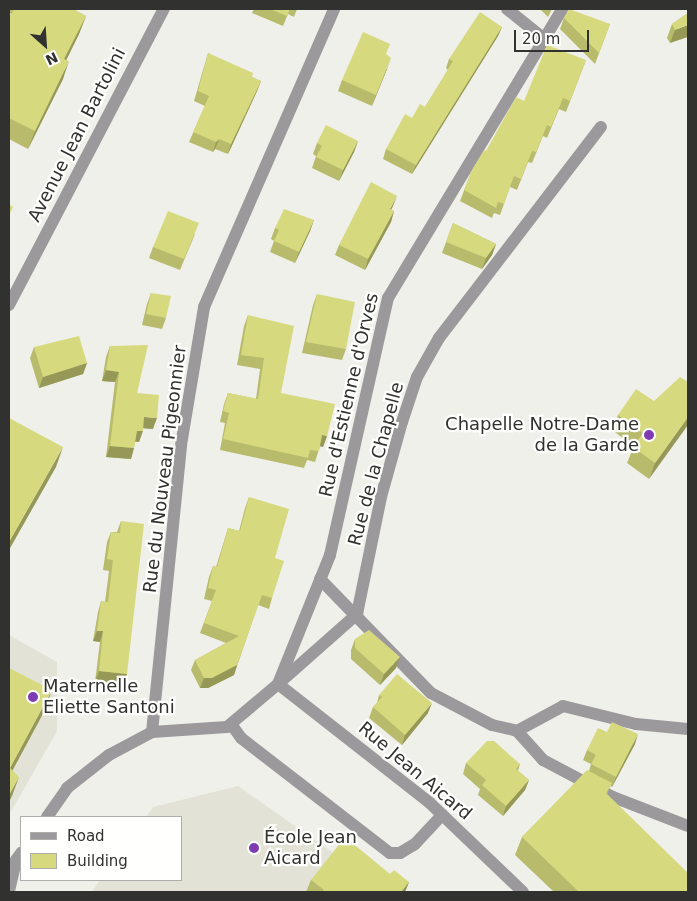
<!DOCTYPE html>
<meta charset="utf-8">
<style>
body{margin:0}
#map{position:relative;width:697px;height:901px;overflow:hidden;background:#eff0e9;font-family:"DejaVu Sans",sans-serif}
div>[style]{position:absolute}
.built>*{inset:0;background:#e2e3d6}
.minor>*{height:12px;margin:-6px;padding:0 6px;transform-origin:6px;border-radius:6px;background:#9b999c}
.wall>*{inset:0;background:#b8bb6c}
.shaded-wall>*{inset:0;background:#969858}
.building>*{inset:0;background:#d6d97e}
.dots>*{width:14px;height:14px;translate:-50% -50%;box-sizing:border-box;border:2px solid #fffffe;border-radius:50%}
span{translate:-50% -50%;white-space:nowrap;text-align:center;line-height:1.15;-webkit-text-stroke:4.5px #fffffe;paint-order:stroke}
.street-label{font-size:18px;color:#31312f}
.poi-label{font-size:18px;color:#31312f}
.right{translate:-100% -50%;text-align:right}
.left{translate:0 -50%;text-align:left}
.frame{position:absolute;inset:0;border:10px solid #31312f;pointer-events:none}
.legend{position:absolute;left:20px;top:816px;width:162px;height:65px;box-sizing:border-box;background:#fffffe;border:1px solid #adadab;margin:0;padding:6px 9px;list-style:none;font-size:15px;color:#31312f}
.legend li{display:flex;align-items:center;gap:10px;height:25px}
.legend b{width:25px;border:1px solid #adadab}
.north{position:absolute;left:20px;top:20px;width:50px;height:50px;-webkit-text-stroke:4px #fffffe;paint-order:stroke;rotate:154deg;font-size:14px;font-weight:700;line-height:20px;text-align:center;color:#31312f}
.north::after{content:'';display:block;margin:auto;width:18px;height:22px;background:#31312f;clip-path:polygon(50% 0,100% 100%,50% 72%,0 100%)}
.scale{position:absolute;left:514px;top:30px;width:75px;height:22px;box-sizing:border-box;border:2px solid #31312f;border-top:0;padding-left:6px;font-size:15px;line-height:18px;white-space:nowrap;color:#31312f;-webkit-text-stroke:4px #fffffe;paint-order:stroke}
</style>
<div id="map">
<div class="built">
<div style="clip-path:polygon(9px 635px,57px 662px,57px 731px,9px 815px)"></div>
<div style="clip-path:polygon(238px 786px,389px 892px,92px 892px,100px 880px,181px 880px,181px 817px,146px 817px,153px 807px)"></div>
</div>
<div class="minor">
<div style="left:507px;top:9px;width:45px;rotate:38.7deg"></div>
<div style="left:9px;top:305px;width:334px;rotate:-62.4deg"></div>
<div style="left:320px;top:579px;width:159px;rotate:45.8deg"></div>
<div style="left:431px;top:693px;width:69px;rotate:27.7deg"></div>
<div style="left:492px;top:725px;width:26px;rotate:13deg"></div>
<div style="left:517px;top:731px;width:39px;rotate:48deg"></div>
<div style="left:543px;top:760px;width:79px;rotate:27.9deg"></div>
<div style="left:613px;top:797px;width:80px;rotate:21.1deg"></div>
<div style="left:231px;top:724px;width:17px;rotate:54deg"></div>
<div style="left:241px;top:738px;width:188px;rotate:37.7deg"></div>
<div style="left:390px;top:853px;width:10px"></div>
<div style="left:400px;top:853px;width:17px;rotate:-31deg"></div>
<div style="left:415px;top:844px;width:40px;rotate:-47deg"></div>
<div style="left:517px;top:731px;width:52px;rotate:-28.5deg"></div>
<div style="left:563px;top:706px;width:75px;rotate:13.9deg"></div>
<div style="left:636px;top:724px;width:52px;rotate:5.5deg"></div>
<div style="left:152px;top:732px;width:295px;rotate:-84.2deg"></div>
<div style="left:182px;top:439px;width:134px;rotate:-80.5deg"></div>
<div style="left:204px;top:307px;width:325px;rotate:-66.4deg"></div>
<div style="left:47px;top:817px;width:35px;rotate:-55deg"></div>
<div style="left:67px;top:788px;width:53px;rotate:-38.2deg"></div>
<div style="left:109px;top:755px;width:49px;rotate:-28.1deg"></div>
<div style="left:152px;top:732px;width:75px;rotate:-3.8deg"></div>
<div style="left:227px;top:727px;width:67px;rotate:-40.1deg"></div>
<div style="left:278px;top:684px;width:139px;rotate:-68deg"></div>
<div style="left:330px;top:555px;width:263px;rotate:-77.3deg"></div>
<div style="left:388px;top:298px;width:337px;rotate:-58.9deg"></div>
<div style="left:9px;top:891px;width:32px;rotate:-77deg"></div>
<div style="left:16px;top:860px;width:9px;rotate:-54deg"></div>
<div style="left:523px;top:892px;width:129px;rotate:-136.3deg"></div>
<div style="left:430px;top:803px;width:193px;rotate:-141.9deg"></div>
<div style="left:278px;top:684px;width:106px;rotate:-41.5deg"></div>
<div style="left:357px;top:614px;width:119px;rotate:-78.4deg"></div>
<div style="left:381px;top:497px;width:78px;rotate:-74.4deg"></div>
<div style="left:402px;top:422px;width:47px;rotate:-71.6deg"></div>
<div style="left:417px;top:377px;width:45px;rotate:-60.6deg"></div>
<div style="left:439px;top:338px;width:266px;rotate:-52.5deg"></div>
</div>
<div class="wall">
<div style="clip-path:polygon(9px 9px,77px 9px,76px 11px,86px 16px,79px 34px,66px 60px,63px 79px,28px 149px,9px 139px,9px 19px,11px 14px,9px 12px)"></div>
<div style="clip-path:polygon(254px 9px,297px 9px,294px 17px,288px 14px,283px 26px,252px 13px)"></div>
<div style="clip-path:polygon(540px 9px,552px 9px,548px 17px)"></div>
<div style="clip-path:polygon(688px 13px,670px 43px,667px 38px,672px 24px)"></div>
<div style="clip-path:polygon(564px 18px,610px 24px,595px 64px,560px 29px)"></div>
<div style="clip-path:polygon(502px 27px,498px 36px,412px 174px,383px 159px,386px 149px,412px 118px,425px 107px,448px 70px,446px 68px,449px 59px)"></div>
<div style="clip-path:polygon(208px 53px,252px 77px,261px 81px,257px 91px,228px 154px,215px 149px,213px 152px,189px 142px,205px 106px,194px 101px)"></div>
<div style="clip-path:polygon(586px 60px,566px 112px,559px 109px,547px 138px,543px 136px,532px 163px,528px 162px,517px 190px,510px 187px,500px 215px,494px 213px,492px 218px,460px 201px,472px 170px,486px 151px)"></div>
<div style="clip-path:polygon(387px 69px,372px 106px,338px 91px,342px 80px)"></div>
<div style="clip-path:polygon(358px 141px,354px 152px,339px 181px,312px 168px,316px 156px,313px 154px,317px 143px)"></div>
<div style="clip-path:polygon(393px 206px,391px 210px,394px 211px,391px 222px,365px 270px,335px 255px,339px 245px)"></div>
<div style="clip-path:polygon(314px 220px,310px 231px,295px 263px,270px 252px,274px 241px,271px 239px,275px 228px)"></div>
<div style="clip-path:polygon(453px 223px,496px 244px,492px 255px,482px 269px,442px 253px)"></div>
<div style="clip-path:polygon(195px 234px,180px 270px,149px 258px,153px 247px)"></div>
<div style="clip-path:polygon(151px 293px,166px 318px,162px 329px,142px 325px,147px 304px)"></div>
<div style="clip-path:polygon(317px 294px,346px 349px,342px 360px,302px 353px,313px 305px)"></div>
<div style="clip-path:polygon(248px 315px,281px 393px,327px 436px,323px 447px,320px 446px,315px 462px,307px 460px,304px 468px,220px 450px,225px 423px,220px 422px,224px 404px,228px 393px,256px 399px,260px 369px,237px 365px,244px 326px)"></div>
<div style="clip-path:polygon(110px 346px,137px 393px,153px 429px,143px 428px,139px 442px,135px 442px,131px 459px,106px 457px,115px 382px,102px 381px,106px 357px)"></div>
<div style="clip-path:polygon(34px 347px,87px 363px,83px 374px,39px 388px,30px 358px)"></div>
<div style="clip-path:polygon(688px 382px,649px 479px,627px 463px,634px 446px,612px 430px,618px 415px,654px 401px)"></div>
<div style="clip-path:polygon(249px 497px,275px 558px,272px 598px,269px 609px,258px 605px,234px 675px,208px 688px,200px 688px,191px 670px,195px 660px,226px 643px,200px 633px,212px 601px,204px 599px,209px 577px,213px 566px,216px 567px,228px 528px,239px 531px,245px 508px)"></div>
<div style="clip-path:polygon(121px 521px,127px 674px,123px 685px,95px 682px,100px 642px,93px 641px,98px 612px,101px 601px,105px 602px,109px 571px,103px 570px,107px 542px,111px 532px,117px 532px)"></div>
<div style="clip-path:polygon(355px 639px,396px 668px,380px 685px,351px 659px,351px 650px)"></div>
<div style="clip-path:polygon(379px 695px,428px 713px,402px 745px,369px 718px,373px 707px,377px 703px)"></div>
<div style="clip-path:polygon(635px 744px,612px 787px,610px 786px,607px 795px,688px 892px,554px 892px,515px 855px,522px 837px,589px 771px,591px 764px,583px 760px,587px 750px)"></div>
<div style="clip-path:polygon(466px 763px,520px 764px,518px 771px,529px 780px,525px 790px,503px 816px,478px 795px,480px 789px,463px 774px)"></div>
<div style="clip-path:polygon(390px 874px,409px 882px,405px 892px,306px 892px,311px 880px)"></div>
</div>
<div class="shaded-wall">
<div style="clip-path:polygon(86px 16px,79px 34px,58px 77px,64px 59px)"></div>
<div style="clip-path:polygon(688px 25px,688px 37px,670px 43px,675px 30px)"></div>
<div style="clip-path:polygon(502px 27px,498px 36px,412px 174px,416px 165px)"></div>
<div style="clip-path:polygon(391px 58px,387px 69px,372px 106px,376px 95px)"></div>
<div style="clip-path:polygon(69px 61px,63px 79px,28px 149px,35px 131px)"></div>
<div style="clip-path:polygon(261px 81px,257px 91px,228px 154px,231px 144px)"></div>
<div style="clip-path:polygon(219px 139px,215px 149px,213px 152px,216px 142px)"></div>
<div style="clip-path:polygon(358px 141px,354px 152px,339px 181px,343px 170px)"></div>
<div style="clip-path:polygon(397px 196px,393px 206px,386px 219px,390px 209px)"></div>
<div style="clip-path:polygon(394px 211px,391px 222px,365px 270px,368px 259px)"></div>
<div style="clip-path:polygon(314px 220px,310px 231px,295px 263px,299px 252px)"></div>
<div style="clip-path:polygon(496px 244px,492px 255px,482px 269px,486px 258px)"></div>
<div style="clip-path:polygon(87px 363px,83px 374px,39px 388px,43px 377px)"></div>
<div style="clip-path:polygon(106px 370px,119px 372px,115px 382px,102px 381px)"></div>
<div style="clip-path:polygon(144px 417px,157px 418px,153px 429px,140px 428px)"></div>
<div style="clip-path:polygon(688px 417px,688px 425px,649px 479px,655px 463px)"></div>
<div style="clip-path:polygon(137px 431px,143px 431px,139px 442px,133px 441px)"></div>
<div style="clip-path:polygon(322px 435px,327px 436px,323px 447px,319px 446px)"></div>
<div style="clip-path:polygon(110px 446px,134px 448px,131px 459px,106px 457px)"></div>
<div style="clip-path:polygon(63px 447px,56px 467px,9px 550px,9px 542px)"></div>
<div style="clip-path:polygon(97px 631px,103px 631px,100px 642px,93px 641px)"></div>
<div style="clip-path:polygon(400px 657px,396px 668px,380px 685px,384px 674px)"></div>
<div style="clip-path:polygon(237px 665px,234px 675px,208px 688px,200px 688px,204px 678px)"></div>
<div style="clip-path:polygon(99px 671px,127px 674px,123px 685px,95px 682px)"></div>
<div style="clip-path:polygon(52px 690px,45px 710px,9px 777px,10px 768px)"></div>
<div style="clip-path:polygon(432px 703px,428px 713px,402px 745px,405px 735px)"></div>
<div style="clip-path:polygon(638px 734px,635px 744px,612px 787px,616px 777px)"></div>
<div style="clip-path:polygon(19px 777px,12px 796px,9px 802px,9px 795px)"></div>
<div style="clip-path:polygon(529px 780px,525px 790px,503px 816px,506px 806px)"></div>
<div style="clip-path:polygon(409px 882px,405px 892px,401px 892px)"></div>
</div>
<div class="building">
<div style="clip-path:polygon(14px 9px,75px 9px,75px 10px,86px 16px,64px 59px,69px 61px,35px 131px,9px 118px,9px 19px)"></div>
<div style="clip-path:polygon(270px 9px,290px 9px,287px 16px)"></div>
<div style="clip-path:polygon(569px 9px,610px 24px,599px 53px,564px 18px)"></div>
<div style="clip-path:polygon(480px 12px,502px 27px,416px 165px,386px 149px,405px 114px,412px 118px,420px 104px,425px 107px,453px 61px,449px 59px)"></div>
<div style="clip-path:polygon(688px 13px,688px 25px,675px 30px,672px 24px)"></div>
<div style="clip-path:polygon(363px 32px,390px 44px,386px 54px,391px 58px,376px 95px,342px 80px)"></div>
<div style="clip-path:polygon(547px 45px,586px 60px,570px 101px,563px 98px,551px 127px,547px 125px,536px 152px,532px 151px,521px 179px,514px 176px,504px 204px,498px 202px,496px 208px,464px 190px,472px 170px,484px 150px,486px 151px,516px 97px,524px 101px)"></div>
<div style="clip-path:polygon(208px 53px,253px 73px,252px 77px,261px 81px,231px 144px,219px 139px,216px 142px,193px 132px,209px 96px,198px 91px)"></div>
<div style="clip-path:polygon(326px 125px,358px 141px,343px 170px,316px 157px,322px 146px,317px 143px)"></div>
<div style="clip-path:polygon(371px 182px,397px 196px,390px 209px,394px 211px,368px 259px,339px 245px)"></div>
<div style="clip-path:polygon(9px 204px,13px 207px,9px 215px)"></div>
<div style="clip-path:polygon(284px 209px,314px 220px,299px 252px,274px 241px,279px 230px,275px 228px)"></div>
<div style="clip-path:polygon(168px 211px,199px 223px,184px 259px,153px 247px)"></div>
<div style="clip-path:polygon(453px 223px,496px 244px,486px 258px,446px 242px)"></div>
<div style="clip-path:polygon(151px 293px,171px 296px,166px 318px,146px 314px)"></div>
<div style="clip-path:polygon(317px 294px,355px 302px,346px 349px,306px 342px)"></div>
<div style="clip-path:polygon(248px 315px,294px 326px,281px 393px,335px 404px,327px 436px,322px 435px,319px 451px,310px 450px,308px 458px,223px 439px,229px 413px,223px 411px,228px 393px,258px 399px,264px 358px,241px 355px)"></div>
<div style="clip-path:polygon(79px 336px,87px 363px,43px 377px,34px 347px)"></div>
<div style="clip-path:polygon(148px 345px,137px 393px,159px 395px,157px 418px,144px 417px,143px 431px,137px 431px,134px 448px,110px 446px,119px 372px,106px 370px,110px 346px)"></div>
<div style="clip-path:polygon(680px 377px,688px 382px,688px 417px,655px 463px,633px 447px,643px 433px,618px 415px,636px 389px,654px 401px)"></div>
<div style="clip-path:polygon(9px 418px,63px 447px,9px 542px)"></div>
<div style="clip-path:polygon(249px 497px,289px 509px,275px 558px,284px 561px,272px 598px,262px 595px,237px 665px,212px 678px,204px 678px,195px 660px,239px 636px,204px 623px,216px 590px,208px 588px,213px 566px,217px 567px,228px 528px,240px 531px)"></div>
<div style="clip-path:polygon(121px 521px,144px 524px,127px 674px,99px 671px,103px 631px,97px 631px,101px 601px,108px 602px,113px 560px,107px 559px,111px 532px,120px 533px)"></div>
<div style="clip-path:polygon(369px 630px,400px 657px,384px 674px,355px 648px,355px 639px)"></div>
<div style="clip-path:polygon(9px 668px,52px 690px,10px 768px,19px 777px,9px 795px)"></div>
<div style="clip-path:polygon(397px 674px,432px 703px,405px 735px,373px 707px,382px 697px,379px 695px)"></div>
<div style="clip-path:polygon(612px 722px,638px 734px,616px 777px,591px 764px,596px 755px,587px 750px,598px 728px,607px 732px)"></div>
<div style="clip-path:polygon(487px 741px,494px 741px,520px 764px,516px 769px,529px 780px,506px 806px,482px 785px,486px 780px,466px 763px)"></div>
<div style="clip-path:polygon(587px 770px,612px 783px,606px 793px,688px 873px,688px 892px,579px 892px,522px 837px)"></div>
<div style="clip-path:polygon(345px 837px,390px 874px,394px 870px,409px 882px,401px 892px,322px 892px,324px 890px,311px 880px)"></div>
</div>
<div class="dots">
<div style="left:649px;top:435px;background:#7f3cb0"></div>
<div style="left:33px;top:697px;background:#7f3cb0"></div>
<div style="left:254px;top:848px;background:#7f3cb0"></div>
</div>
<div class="street-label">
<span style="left:77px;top:135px;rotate:-63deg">Avenue Jean Bartolini</span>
<span style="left:349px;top:395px;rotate:-77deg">Rue d'Estienne d'Orves</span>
<span style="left:376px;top:464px;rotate:-75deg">Rue de la Chapelle</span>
<span style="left:165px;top:469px;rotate:-83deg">Rue du Nouveau Pigeonnier</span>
<span style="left:415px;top:771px;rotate:40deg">Rue Jean Aicard</span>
</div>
<div class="poi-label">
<span class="right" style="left:639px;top:435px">Chapelle Notre-Dame<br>de la Garde</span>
<span class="left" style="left:43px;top:697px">Maternelle<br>Eliette Santoni</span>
<span class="left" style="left:264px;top:848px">École Jean<br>Aicard</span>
</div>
<div class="frame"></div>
<ul class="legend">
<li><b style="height:6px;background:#9b999c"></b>Road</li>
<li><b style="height:14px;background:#d6d97e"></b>Building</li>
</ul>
<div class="north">N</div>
<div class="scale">20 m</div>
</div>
